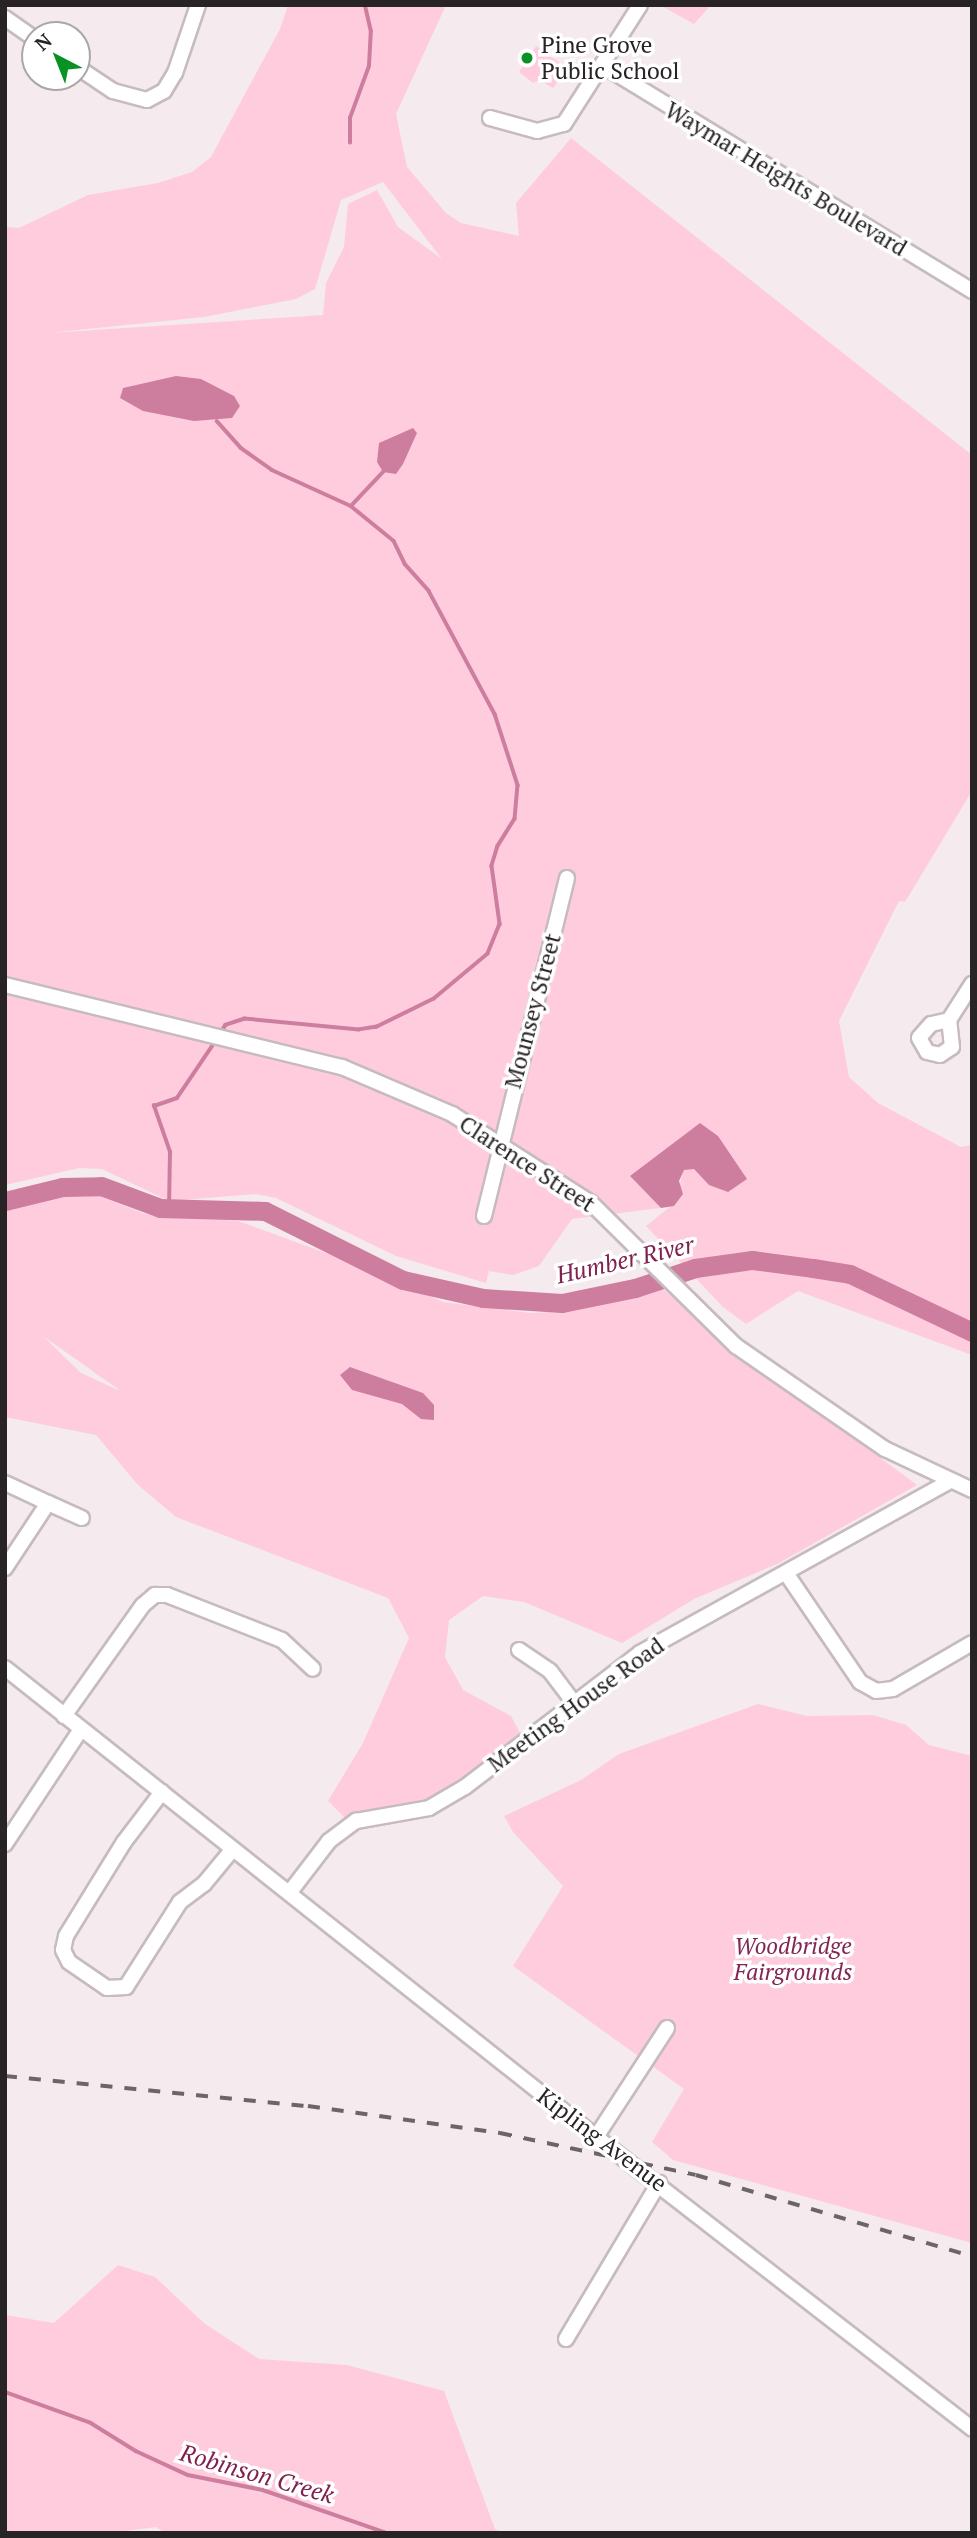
<!DOCTYPE html>
<style>
body{margin:0}
#map{position:relative;width:977px;height:2538px;overflow:hidden;background:#f5eaee;font-family:"PT Serif",serif}
div>[style]{position:absolute}
.green>*{inset:0;background:#ffccde}
.water>*{inset:0;background:#cd7e9e}
.stream>*{height:3.5px;margin:-1.75px;padding:0 1.75px;transform-origin:1.75px;border-radius:1.75px;background:#cd7e9e}
.river>*{height:19px;margin:-9.5px;padding:0 9.5px;transform-origin:9.5px;border-radius:9.5px;background:#cd7e9e}
.roads{filter:drop-shadow(2px 0 #c6bbbf) drop-shadow(-2px 0 #c6bbbf) drop-shadow(0 2px #c6bbbf) drop-shadow(0 -2px #c6bbbf)}
.minor>*{height:14px;margin:-7px;padding:0 7px;transform-origin:7px;border-radius:7px;background:#fff}
.rail>*{height:3.5px;margin-top:-1.75px;transform-origin:0;background:repeating-linear-gradient(90deg,#6c6568 0 12px,transparent 0 24px)}
.dots>*{width:19px;height:19px;translate:-50% -50%;box-sizing:border-box;border:4px solid #fff;border-radius:50%}
span{translate:-50% -50%;white-space:nowrap;text-align:center;line-height:1.15;-webkit-text-stroke:7px #fff;paint-order:stroke}
.poi-label{font-size:23px;color:#282426}
.left{translate:0 -50%;text-align:left}
.street-label{font-size:23px;color:#282426}
.park-label{font-size:23px;color:#832653;font-style:italic}
.water-label{font-size:24px;color:#802250;font-style:italic}
.frame{position:absolute;inset:0;border:7px solid #282426;pointer-events:none}
.north{position:absolute;left:21px;top:21px;width:70px;height:70px;box-sizing:border-box;background:#fff;border:2px solid #a9a7a8;border-radius:50%;rotate:318deg;font-size:19px;font-weight:700;line-height:28px;text-align:center;color:#282426}
.north::after{content:'';display:block;margin:auto;width:24px;height:32px;background:#089224;clip-path:polygon(50% 0,100% 100%,50% 72%,0 100%)}
</style>
<div id="map">
<div class="green">
<div style="clip-path:polygon(evenodd,288px 5px,446px 5px,396px 114px,407px 167px,446px 213px,461px 223px,519px 236px,516px 203px,571px 138px,972px 455px,972px 791px,905px 902px,899px 901px,839px 1021px,849px 1077px,878px 1103px,961px 1147px,972px 1145px,972px 1355px,798px 1291px,746px 1324px,723px 1307px,646px 1226px,676px 1202px,683px 1170px,729px 1160px,630px 1176px,661px 1208px,572px 1219px,539px 1266px,513px 1275px,489px 1271px,486px 1283px,396px 1256px,276px 1198px,255px 1194px,169px 1201px,102px 1169px,79px 1168px,5px 1185px,5px 227px,19px 228px,88px 195px,158px 183px,192px 172px,211px 157px,280px 29px,288px 5px,383px 182px,442px 259px,398px 227px,377px 190px,348px 204px,344px 247px,326px 283px,323px 315px,48px 333px,204px 317px,296px 299px,315px 289px,341px 200px,383px 182px)"></div>
<div style="clip-path:polygon(660px 5px,711px 5px,694px 24px)"></div>
<div style="clip-path:polygon(536px 46px,564px 66px,565px 72px,553px 88px,539px 80px,533px 83px,519px 72px)"></div>
<div style="clip-path:polygon(evenodd,79px 1188px,145px 1214px,238px 1221px,370px 1269px,443px 1302px,531px 1313px,573px 1311px,663px 1289px,732px 1348px,917px 1485px,777px 1564px,694px 1599px,622px 1643px,524px 1602px,483px 1596px,449px 1620px,445px 1657px,463px 1690px,511px 1716px,526px 1744px,438px 1805px,351px 1824px,328px 1801px,363px 1743px,409px 1638px,388px 1598px,176px 1517px,138px 1485px,96px 1435px,5px 1417px,5px 1204px,79px 1188px,43px 1336px,118px 1389px,118px 1390px,81px 1373px,43px 1336px)"></div>
<div style="clip-path:polygon(758px 1704px,807px 1716px,873px 1715px,906px 1725px,929px 1745px,972px 1756px,972px 2243px,673px 2160px,652px 2142px,684px 2089px,513px 1966px,563px 1886px,513px 1832px,504px 1816px,581px 1780px,619px 1754px)"></div>
<div style="clip-path:polygon(118px 2265px,155px 2277px,205px 2324px,259px 2359px,347px 2365px,444px 2391px,495px 2529px,504px 2533px,165px 2533px,156px 2527px,109px 2533px,5px 2533px,5px 2315px,54px 2323px)"></div>
</div>
<div class="water">
<div style="clip-path:polygon(176px 376px,201px 379px,234px 396px,240px 406px,232px 418px,194px 421px,143px 411px,120px 398px,123px 388px)"></div>
<div style="clip-path:polygon(413px 428px,417px 433px,403px 464px,396px 474px,383px 472px,377px 462px,379px 443px)"></div>
<div style="clip-path:polygon(700px 1123px,718px 1136px,747px 1179px,728px 1192px,709px 1185px,694px 1169px,684px 1170px,679px 1181px,683px 1194px,674px 1206px,661px 1208px,630px 1176px)"></div>
<div style="clip-path:polygon(350px 1367px,423px 1393px,434px 1405px,434px 1420px,421px 1419px,402px 1404px,352px 1390px,340px 1375px)"></div>
</div>
<div class="stream">
<div style="left:350px;top:143px;width:25px;rotate:-90deg"></div>
<div style="left:350px;top:118px;width:55px;rotate:-69.9deg"></div>
<div style="left:369px;top:66px;width:34px;rotate:-87deg"></div>
<div style="left:371px;top:32px;width:28px;rotate:-103deg"></div>
<div style="left:217px;top:421px;width:36px;rotate:48deg"></div>
<div style="left:241px;top:448px;width:38px;rotate:35deg"></div>
<div style="left:272px;top:470px;width:87px;rotate:24.5deg"></div>
<div style="left:351px;top:506px;width:55px;rotate:39.1deg"></div>
<div style="left:394px;top:541px;width:25px;rotate:64deg"></div>
<div style="left:405px;top:564px;width:36px;rotate:48deg"></div>
<div style="left:429px;top:591px;width:140px;rotate:61.8deg"></div>
<div style="left:495px;top:714px;width:75px;rotate:72.1deg"></div>
<div style="left:518px;top:785px;width:34px;rotate:95deg"></div>
<div style="left:515px;top:819px;width:32px;rotate:122deg"></div>
<div style="left:498px;top:846px;width:21px;rotate:107deg"></div>
<div style="left:492px;top:866px;width:59px;rotate:82.1deg"></div>
<div style="left:500px;top:924px;width:32px;rotate:112deg"></div>
<div style="left:488px;top:954px;width:70px;rotate:140.2deg"></div>
<div style="left:434px;top:999px;width:64px;rotate:153.8deg"></div>
<div style="left:377px;top:1027px;width:18px;rotate:171deg"></div>
<div style="left:359px;top:1030px;width:115px;rotate:-174.5deg"></div>
<div style="left:245px;top:1019px;width:20px;rotate:162deg"></div>
<div style="left:226px;top:1025px;width:9px;rotate:122deg"></div>
<div style="left:351px;top:506px;width:47px;rotate:-46.7deg"></div>
<div style="left:169px;top:1209px;width:57px;rotate:-89deg"></div>
<div style="left:170px;top:1152px;width:49px;rotate:-109.2deg"></div>
<div style="left:154px;top:1106px;width:24px;rotate:-19deg"></div>
<div style="left:177px;top:1098px;width:71px;rotate:-55.9deg"></div>
<div style="left:5px;top:2392px;width:91px;rotate:19.8deg"></div>
<div style="left:91px;top:2423px;width:53px;rotate:31.9deg"></div>
<div style="left:136px;top:2451px;width:57px;rotate:24.8deg"></div>
<div style="left:188px;top:2475px;width:76px;rotate:11.3deg"></div>
<div style="left:263px;top:2490px;width:131px;rotate:19.1deg"></div>
</div>
<div class="river">
<div style="left:5px;top:1201px;width:59px;rotate:-13.8deg"></div>
<div style="left:62px;top:1187px;width:39px;rotate:-1deg"></div>
<div style="left:101px;top:1186px;width:63px;rotate:20.4deg"></div>
<div style="left:160px;top:1208px;width:105px;rotate:1.6deg"></div>
<div style="left:265px;top:1211px;width:154px;rotate:26.6deg"></div>
<div style="left:403px;top:1280px;width:82px;rotate:12.7deg"></div>
<div style="left:483px;top:1298px;width:79px;rotate:3.6deg"></div>
<div style="left:562px;top:1303px;width:75px;rotate:-11.6deg"></div>
<div style="left:635px;top:1288px;width:63px;rotate:-18.4deg"></div>
<div style="left:695px;top:1268px;width:58px;rotate:-8deg"></div>
<div style="left:752px;top:1260px;width:62px;rotate:7.5deg"></div>
<div style="left:813px;top:1268px;width:37px;rotate:9deg"></div>
<div style="left:850px;top:1274px;width:135px;rotate:25.4deg"></div>
</div>
<div class="roads">
<div class="minor">
<div style="left:5px;top:18px;width:37px;rotate:35deg"></div>
<div style="left:602px;top:65px;width:434px;rotate:31.4deg"></div>
<div style="left:77px;top:67px;width:43px;rotate:33.7deg"></div>
<div style="left:113px;top:91px;width:35px;rotate:15deg"></div>
<div style="left:147px;top:100px;width:19px;rotate:-28deg"></div>
<div style="left:164px;top:91px;width:21px;rotate:-59deg"></div>
<div style="left:175px;top:73px;width:72px;rotate:-71.3deg"></div>
<div style="left:490px;top:118px;width:49px;rotate:15.5deg"></div>
<div style="left:537px;top:131px;width:28px;rotate:-15deg"></div>
<div style="left:564px;top:124px;width:141px;rotate:-57.4deg"></div>
<div style="left:5px;top:985px;width:347px;rotate:13.7deg"></div>
<div style="left:342px;top:1067px;width:120px;rotate:23.1deg"></div>
<div style="left:452px;top:1114px;width:165px;rotate:32.6deg"></div>
<div style="left:591px;top:1203px;width:204px;rotate:44.6deg"></div>
<div style="left:736px;top:1346px;width:181px;rotate:34.7deg"></div>
<div style="left:885px;top:1449px;width:96px;rotate:25.2deg"></div>
<div style="left:949px;top:1020px;width:18px;rotate:167deg"></div>
<div style="left:931px;top:1024px;width:18px;rotate:131deg"></div>
<div style="left:919px;top:1038px;width:16px;rotate:60deg"></div>
<div style="left:927px;top:1052px;width:13px;rotate:13deg"></div>
<div style="left:940px;top:1055px;width:14px;rotate:-34deg"></div>
<div style="left:952px;top:1047px;width:27px;rotate:-96deg"></div>
<div style="left:949px;top:1020px;width:43px;rotate:-57.4deg"></div>
<div style="left:484px;top:1216px;width:348px;rotate:-76.2deg"></div>
<div style="left:5px;top:1483px;width:47px;rotate:24.9deg"></div>
<div style="left:48px;top:1503px;width:78px;rotate:123.5deg"></div>
<div style="left:48px;top:1503px;width:37px;rotate:24deg"></div>
<div style="left:786px;top:1573px;width:132px;rotate:55.8deg"></div>
<div style="left:860px;top:1682px;width:18px;rotate:29deg"></div>
<div style="left:876px;top:1691px;width:17px;rotate:-7deg"></div>
<div style="left:893px;top:1689px;width:91px;rotate:-30.2deg"></div>
<div style="left:519px;top:1650px;width:37px;rotate:34deg"></div>
<div style="left:550px;top:1671px;width:39px;rotate:53deg"></div>
<div style="left:5px;top:1668px;width:754px;rotate:38.43deg"></div>
<div style="left:596px;top:2137px;width:476px;rotate:37.8deg"></div>
<div style="left:64px;top:1716px;width:136px;rotate:-54.6deg"></div>
<div style="left:143px;top:1605px;width:16px;rotate:-40deg"></div>
<div style="left:155px;top:1595px;width:12px"></div>
<div style="left:167px;top:1595px;width:123px;rotate:21.4deg"></div>
<div style="left:282px;top:1640px;width:42px;rotate:43.1deg"></div>
<div style="left:162px;top:1792px;width:63px;rotate:127.2deg"></div>
<div style="left:124px;top:1842px;width:110px;rotate:121.7deg"></div>
<div style="left:66px;top:1936px;width:14px;rotate:102deg"></div>
<div style="left:63px;top:1950px;width:13px;rotate:63deg"></div>
<div style="left:69px;top:1962px;width:46px;rotate:34.4deg"></div>
<div style="left:107px;top:1988px;width:19px;rotate:-3deg"></div>
<div style="left:126px;top:1987px;width:101px;rotate:-57.6deg"></div>
<div style="left:180px;top:1902px;width:30px;rotate:-37deg"></div>
<div style="left:204px;top:1884px;width:45px;rotate:-50.4deg"></div>
<div style="left:5px;top:1844px;width:138px;rotate:-56.5deg"></div>
<div style="left:290px;top:1892px;width:64px;rotate:-52.6deg"></div>
<div style="left:329px;top:1841px;width:34px;rotate:-37deg"></div>
<div style="left:356px;top:1821px;width:74px;rotate:-10.1deg"></div>
<div style="left:429px;top:1808px;width:42px;rotate:-30.3deg"></div>
<div style="left:465px;top:1787px;width:220px;rotate:-37.4deg"></div>
<div style="left:640px;top:1653px;width:355px;rotate:-29deg"></div>
<div style="left:596px;top:2137px;width:130px;rotate:-56.9deg"></div>
<div style="left:566px;top:2339px;width:182px;rotate:-59.2deg"></div>
</div>
</div>
<div class="rail">
<div style="left:5px;top:2076px;width:304px;rotate:5.7deg"></div>
<div style="left:308px;top:2106px;width:194px;rotate:8deg"></div>
<div style="left:500px;top:2133px;width:200px;rotate:12.1deg"></div>
<div style="left:696px;top:2175px;width:288px;rotate:16.4deg"></div>
</div>
<div class="dots">
<div style="left:527px;top:58px;background:#089224"></div>
</div>
<div class="poi-label">
<span class="left" style="left:541px;top:58px">Pine Grove<br>Public School</span>
</div>
<div class="street-label">
<span style="left:786px;top:179px;rotate:31deg">Waymar Heights Boulevard</span>
<span style="left:533px;top:1011px;rotate:-75deg">Mounsey Street</span>
<span style="left:527px;top:1164px;rotate:33deg">Clarence Street</span>
<span style="left:576px;top:1705px;rotate:-36deg">Meeting House Road</span>
<span style="left:602px;top:2140px;rotate:37deg">Kipling Avenue</span>
</div>
<div class="park-label">
<span style="left:793px;top:1959px">Woodbridge<br>Fairgrounds</span>
</div>
<div class="water-label">
<span style="left:625px;top:1260px;rotate:-13deg">Humber River</span>
<span style="left:257px;top:2474px;rotate:16deg">Robinson Creek</span>
</div>
<div class="frame"></div>
<div class="north">N</div>
</div>
